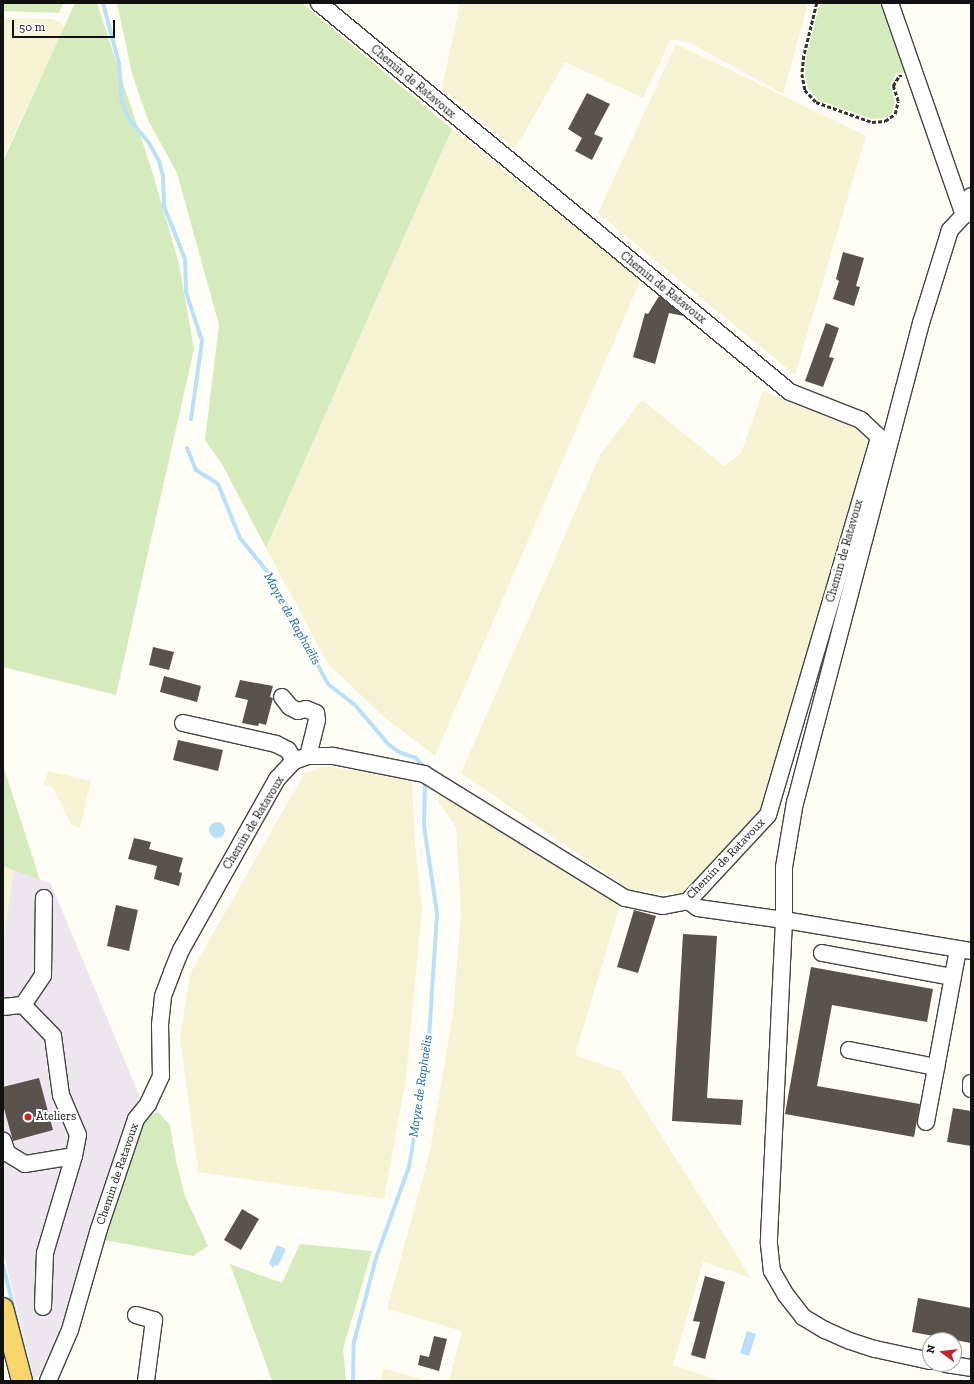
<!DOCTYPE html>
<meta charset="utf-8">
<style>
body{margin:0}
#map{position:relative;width:974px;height:1384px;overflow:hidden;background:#fffdf5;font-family:"Zilla Slab",serif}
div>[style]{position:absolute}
.industrial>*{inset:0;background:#eee6ef}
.farmland>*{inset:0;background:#f6f3d4}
.green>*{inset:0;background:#d5ebbd}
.water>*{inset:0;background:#b9e0f7}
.round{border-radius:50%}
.stream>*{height:4px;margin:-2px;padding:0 2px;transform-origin:2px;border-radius:2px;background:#b9e0f7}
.building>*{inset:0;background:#5a524d}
.path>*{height:2.5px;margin-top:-1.25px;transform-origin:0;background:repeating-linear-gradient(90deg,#333 0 4px,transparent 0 6px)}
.roads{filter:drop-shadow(1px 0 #444) drop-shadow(-1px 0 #444) drop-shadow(0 1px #444) drop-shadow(0 -1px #444)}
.minor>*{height:16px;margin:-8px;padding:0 8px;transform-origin:8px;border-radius:8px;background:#fff}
.major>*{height:20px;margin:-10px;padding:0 10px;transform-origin:10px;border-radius:10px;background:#f9d66b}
.dots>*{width:11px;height:11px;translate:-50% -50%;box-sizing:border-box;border:2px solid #fff;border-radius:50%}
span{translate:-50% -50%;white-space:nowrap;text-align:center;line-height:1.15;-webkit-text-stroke:4px #fff;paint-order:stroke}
.street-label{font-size:12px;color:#111}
.poi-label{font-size:12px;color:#111}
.left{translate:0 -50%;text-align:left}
.water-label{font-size:13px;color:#1768a6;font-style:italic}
.frame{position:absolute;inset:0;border:4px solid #111;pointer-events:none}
.north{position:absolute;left:922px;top:1332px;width:40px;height:40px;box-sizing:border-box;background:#fff;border:1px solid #a0a0a0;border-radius:50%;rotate:285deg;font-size:11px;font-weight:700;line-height:16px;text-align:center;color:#111}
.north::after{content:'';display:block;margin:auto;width:14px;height:18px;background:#c4262e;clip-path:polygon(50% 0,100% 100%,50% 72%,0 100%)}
.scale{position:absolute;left:12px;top:20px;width:103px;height:18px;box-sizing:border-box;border:2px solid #111;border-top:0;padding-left:5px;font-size:12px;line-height:14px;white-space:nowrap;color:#111;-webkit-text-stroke:3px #fff;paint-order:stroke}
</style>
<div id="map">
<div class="industrial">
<div style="clip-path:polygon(14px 869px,51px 884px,140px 1097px,129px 1116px,50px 1367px,34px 1379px,3px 1251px,3px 941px)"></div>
</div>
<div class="farmland">
<div style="clip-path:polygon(460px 3px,808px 3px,783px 94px,690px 43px,671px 39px,643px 98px,565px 62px,515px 149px,442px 88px)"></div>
<div style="clip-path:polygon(3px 18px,53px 19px,65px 26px,3px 158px)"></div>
<div style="clip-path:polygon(676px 44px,866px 136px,795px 375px,598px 213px)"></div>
<div style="clip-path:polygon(452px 129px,641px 279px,435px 756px,384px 717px,328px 664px,266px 548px)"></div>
<div style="clip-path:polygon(763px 391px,860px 430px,867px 444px,761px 809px,685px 894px,629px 889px,461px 773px,600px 455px,642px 400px,724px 466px,741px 453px)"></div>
<div style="clip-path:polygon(324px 766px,412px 779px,415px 843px,422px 909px,406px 1078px,384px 1199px,198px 1172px,180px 1038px,190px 974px,304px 774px)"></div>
<div style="clip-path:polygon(48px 771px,91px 781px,80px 828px,72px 825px,53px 788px,44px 784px)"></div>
<div style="clip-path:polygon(439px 789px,616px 897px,619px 909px,575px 1055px,621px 1071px,751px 1278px,703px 1262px,673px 1365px,720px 1381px,449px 1381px,462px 1331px,387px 1309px,429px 1155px,453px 1014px,461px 913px,456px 827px,439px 803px)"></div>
<div style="clip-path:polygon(3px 866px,14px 869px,3px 941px)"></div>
<div style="clip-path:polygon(383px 1368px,427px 1381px,381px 1381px)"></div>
</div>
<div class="green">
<div style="clip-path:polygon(3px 3px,63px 3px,59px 13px,3px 11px)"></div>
<div style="clip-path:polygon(75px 3px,97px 3px,152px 171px,179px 264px,194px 349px,116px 695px,3px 667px,3px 161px)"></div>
<div style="clip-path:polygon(117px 3px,302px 3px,452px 129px,266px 548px,222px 464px,205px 440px,219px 325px,177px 173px,148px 120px,132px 74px)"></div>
<div style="clip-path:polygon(820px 3px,883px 3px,906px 72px,896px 74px,890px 86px,895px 101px,892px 113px,885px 118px,872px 119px,818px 100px,808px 88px,805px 75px,806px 57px)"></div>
<div style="clip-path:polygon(3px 765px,40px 880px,3px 866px)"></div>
<div style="clip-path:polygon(158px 1112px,170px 1125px,176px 1161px,185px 1196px,208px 1246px,193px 1256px,103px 1240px,144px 1117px)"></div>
<div style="clip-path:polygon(300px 1244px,372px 1251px,343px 1349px,346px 1381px,272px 1381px,230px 1264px,282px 1283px)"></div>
</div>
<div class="water">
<div class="round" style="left:209px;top:822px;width:16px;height:16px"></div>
<div style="clip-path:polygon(277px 1245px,286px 1249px,278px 1266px,275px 1265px,273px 1268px,269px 1263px)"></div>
<div style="clip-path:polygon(747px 1331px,756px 1334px,749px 1356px,740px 1353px)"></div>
</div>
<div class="stream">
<div style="left:103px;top:3px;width:62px;rotate:75.1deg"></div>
<div style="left:119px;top:63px;width:39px;rotate:86deg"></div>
<div style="left:122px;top:102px;width:18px;rotate:68deg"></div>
<div style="left:129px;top:119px;width:31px;rotate:50deg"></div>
<div style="left:149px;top:143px;width:21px;rotate:61deg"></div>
<div style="left:159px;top:161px;width:16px;rotate:75deg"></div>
<div style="left:163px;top:176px;width:30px;rotate:88deg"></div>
<div style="left:164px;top:206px;width:57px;rotate:68.4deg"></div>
<div style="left:185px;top:259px;width:33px;rotate:88deg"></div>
<div style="left:186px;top:292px;width:52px;rotate:71.9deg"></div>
<div style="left:202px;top:341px;width:79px;rotate:98deg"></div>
<div style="left:187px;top:448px;width:24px;rotate:68deg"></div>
<div style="left:196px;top:470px;width:26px;rotate:32deg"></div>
<div style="left:218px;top:484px;width:58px;rotate:67.8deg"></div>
<div style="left:240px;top:538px;width:48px;rotate:51deg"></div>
<div style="left:270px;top:575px;width:123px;rotate:62deg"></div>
<div style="left:328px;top:684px;width:34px;rotate:38deg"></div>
<div style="left:355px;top:705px;width:52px;rotate:49.6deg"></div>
<div style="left:389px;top:745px;width:14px;rotate:34deg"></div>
<div style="left:401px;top:753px;width:16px;rotate:18deg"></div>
<div style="left:416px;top:758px;width:15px;rotate:48deg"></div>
<div style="left:3px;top:1265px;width:120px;rotate:76deg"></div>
<div style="left:353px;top:1381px;width:39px;rotate:-89deg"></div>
<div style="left:354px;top:1342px;width:87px;rotate:-75.3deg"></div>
<div style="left:376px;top:1258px;width:97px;rotate:-70.1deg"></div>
<div style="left:409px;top:1167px;width:116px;rotate:-80.5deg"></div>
<div style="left:428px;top:1053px;width:140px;rotate:-86.3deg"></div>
<div style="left:437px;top:913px;width:88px;rotate:-98.5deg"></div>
<div style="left:424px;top:826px;width:43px;rotate:-88.7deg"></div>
</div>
<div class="building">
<div style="clip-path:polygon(587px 93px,610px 104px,594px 134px,603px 138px,592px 160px,575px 151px,582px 138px,568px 129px)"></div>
<div style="clip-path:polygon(843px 252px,864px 258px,856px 286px,860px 287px,854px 306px,833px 299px,839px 281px,836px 279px)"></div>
<div style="clip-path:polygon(659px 296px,684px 316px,669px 313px,655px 364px,633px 357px,645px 313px,648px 314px)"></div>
<div style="clip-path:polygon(826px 323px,839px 328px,829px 357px,834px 358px,823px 387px,805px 381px)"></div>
<div style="clip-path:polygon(153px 647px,174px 652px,169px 670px,149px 665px)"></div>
<div style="clip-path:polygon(164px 676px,201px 686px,197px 702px,160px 692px)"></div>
<div style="clip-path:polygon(240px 680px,273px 686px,270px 697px,273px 698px,266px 725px,259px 723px,258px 726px,242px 723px,248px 700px,235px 697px)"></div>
<div style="clip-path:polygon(178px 740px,223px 750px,218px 771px,173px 760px)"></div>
<div style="clip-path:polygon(134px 838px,151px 842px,149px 849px,183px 858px,179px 872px,182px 873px,179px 886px,154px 879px,157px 866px,128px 859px)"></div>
<div style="clip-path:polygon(116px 905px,138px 910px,129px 951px,107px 946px)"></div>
<div style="clip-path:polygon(634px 910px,656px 916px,638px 973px,617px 967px)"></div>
<div style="clip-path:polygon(683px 934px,717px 936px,707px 1098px,743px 1100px,741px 1125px,672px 1121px)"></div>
<div style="clip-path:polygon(811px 967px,933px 989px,927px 1022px,832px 1005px,817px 1086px,920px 1104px,914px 1137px,785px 1114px)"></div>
<div style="clip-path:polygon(39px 1078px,53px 1130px,13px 1141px,3px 1105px,3px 1087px)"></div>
<div style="clip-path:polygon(953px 1108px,971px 1111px,971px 1146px,947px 1142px)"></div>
<div style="clip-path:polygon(242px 1209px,259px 1219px,241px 1250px,224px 1240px)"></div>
<div style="clip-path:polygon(705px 1276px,725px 1282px,705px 1359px,691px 1355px,700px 1322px,693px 1321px)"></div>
<div style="clip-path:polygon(918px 1298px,971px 1308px,971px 1343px,912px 1332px)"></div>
<div style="clip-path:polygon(434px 1336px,447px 1339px,439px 1371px,418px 1365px,420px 1355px,429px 1357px)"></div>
</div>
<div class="path">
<div style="left:817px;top:3px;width:55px;rotate:103.8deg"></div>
<div style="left:804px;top:56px;width:18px;rotate:96deg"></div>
<div style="left:802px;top:74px;width:16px;rotate:79deg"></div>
<div style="left:805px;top:90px;width:16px;rotate:47deg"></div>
<div style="left:816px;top:102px;width:59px;rotate:19.7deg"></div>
<div style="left:872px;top:122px;width:13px;rotate:-4deg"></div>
<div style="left:885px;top:121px;width:12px;rotate:-35deg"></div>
<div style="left:895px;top:114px;width:13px;rotate:-77deg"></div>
<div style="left:898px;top:101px;width:16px;rotate:-108deg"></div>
<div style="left:893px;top:86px;width:12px;rotate:-59deg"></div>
<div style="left:899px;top:76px;width:3px"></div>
</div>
<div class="roads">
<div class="minor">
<div style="left:890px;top:3px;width:225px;rotate:70.8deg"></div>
<div style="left:971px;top:213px;width:7px;rotate:164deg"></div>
<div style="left:964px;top:215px;width:21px;rotate:133deg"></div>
<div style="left:950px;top:230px;width:97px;rotate:107.3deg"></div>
<div style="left:921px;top:323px;width:495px;rotate:104.7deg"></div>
<div style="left:795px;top:802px;width:66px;rotate:99.6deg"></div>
<div style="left:784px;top:867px;width:53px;rotate:90deg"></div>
<div style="left:784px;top:920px;width:190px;rotate:9.4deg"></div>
<div style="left:964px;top:215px;width:20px;rotate:-70deg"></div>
<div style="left:282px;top:697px;width:13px;rotate:51deg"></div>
<div style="left:290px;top:707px;width:9px;rotate:27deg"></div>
<div style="left:298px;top:711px;width:8px;rotate:-14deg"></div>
<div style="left:306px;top:709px;width:11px;rotate:22deg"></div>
<div style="left:316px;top:713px;width:7px;rotate:82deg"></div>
<div style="left:317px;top:720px;width:37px;rotate:104deg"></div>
<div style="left:183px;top:723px;width:95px;rotate:12.7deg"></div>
<div style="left:276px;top:744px;width:13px;rotate:27deg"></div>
<div style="left:288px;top:750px;width:13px;rotate:61deg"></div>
<div style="left:688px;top:901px;width:12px;rotate:35deg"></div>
<div style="left:698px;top:908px;width:87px;rotate:7.9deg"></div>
<div style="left:784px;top:920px;width:324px;rotate:92.7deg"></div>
<div style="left:769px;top:1244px;width:27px;rotate:84deg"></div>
<div style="left:772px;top:1271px;width:28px;rotate:60deg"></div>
<div style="left:786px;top:1295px;width:28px;rotate:52deg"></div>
<div style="left:803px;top:1317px;width:26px;rotate:31deg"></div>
<div style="left:825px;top:1330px;width:27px;rotate:24deg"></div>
<div style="left:850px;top:1341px;width:26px;rotate:18deg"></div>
<div style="left:875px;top:1349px;width:56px;rotate:12.3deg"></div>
<div style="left:822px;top:953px;width:133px;rotate:10.4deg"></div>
<div style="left:23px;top:1005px;width:36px;rotate:-56deg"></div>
<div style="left:43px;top:975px;width:77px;rotate:-89.3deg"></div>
<div style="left:3px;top:1007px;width:20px;rotate:-6deg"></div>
<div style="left:23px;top:1005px;width:43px;rotate:45.9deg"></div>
<div style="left:53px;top:1036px;width:60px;rotate:82.3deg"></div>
<div style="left:61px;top:1095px;width:43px;rotate:67deg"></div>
<div style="left:78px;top:1135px;width:21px;rotate:101deg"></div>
<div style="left:74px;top:1156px;width:50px;rotate:170.7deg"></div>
<div style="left:25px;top:1164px;width:21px;rotate:-149deg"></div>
<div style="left:7px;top:1153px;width:13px;rotate:-108deg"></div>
<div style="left:849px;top:1050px;width:89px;rotate:11.1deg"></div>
<div style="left:971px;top:1083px;width:6px;rotate:90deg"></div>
<div style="left:926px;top:1122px;width:176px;rotate:-79.5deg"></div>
<div style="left:43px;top:1307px;width:54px;rotate:-87.9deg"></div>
<div style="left:45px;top:1253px;width:101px;rotate:-73.4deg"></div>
<div style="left:136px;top:1315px;width:19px;rotate:16deg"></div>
<div style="left:154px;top:1320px;width:62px;rotate:97.5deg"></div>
<div style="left:946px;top:1364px;width:25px;rotate:9deg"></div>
<div style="left:48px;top:1381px;width:56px;rotate:-66.7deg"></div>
<div style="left:70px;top:1330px;width:105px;rotate:-74deg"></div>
<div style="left:99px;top:1229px;width:116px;rotate:-71.4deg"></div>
<div style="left:136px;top:1119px;width:19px;rotate:-51deg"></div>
<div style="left:148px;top:1104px;width:31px;rotate:-65deg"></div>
<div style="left:161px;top:1076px;width:51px;rotate:-91.1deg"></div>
<div style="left:160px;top:1025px;width:29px;rotate:-84deg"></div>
<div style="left:163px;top:996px;width:26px;rotate:-69deg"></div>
<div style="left:172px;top:972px;width:24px;rotate:-68deg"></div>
<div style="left:181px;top:950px;width:196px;rotate:-60.7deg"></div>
<div style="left:277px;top:779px;width:25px;rotate:-47deg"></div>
<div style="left:294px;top:761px;width:15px;rotate:-20deg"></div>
<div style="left:308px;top:756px;width:25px"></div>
<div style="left:333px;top:756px;width:93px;rotate:11.2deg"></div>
<div style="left:424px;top:774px;width:236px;rotate:31.7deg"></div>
<div style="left:625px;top:898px;width:39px;rotate:12deg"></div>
<div style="left:663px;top:906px;width:25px;rotate:-11deg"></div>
<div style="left:688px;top:901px;width:117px;rotate:-47.1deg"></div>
<div style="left:768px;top:815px;width:394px;rotate:-73.6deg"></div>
<div style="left:879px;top:437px;width:25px;rotate:-137deg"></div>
<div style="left:861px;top:420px;width:76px;rotate:-158.5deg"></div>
<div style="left:790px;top:392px;width:611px;rotate:-140.45deg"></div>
</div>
<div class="major">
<div style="left:3px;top:1308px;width:75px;rotate:75.4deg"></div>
</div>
</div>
<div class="dots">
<div style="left:28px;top:1117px;background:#c4262e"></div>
</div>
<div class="street-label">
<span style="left:413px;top:82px;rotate:40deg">Chemin de Ratavoux</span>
<span style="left:663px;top:288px;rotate:39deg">Chemin de Ratavoux</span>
<span style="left:845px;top:551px;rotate:-74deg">Chemin de Ratavoux</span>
<span style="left:254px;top:823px;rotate:-59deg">Chemin de Ratavoux</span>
<span style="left:726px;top:859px;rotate:-46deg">Chemin de Ratavoux</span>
<span style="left:118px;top:1174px;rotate:-71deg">Chemin de Ratavoux</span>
</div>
<div class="poi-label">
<span class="left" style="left:36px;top:1117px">Ateliers</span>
</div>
<div class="water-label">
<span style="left:292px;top:619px;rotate:61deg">Mayre de Raphaëlis</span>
<span style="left:421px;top:1086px;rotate:-82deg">Mayre de Raphaëlis</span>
</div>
<div class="frame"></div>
<div class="north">N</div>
<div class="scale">50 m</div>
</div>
